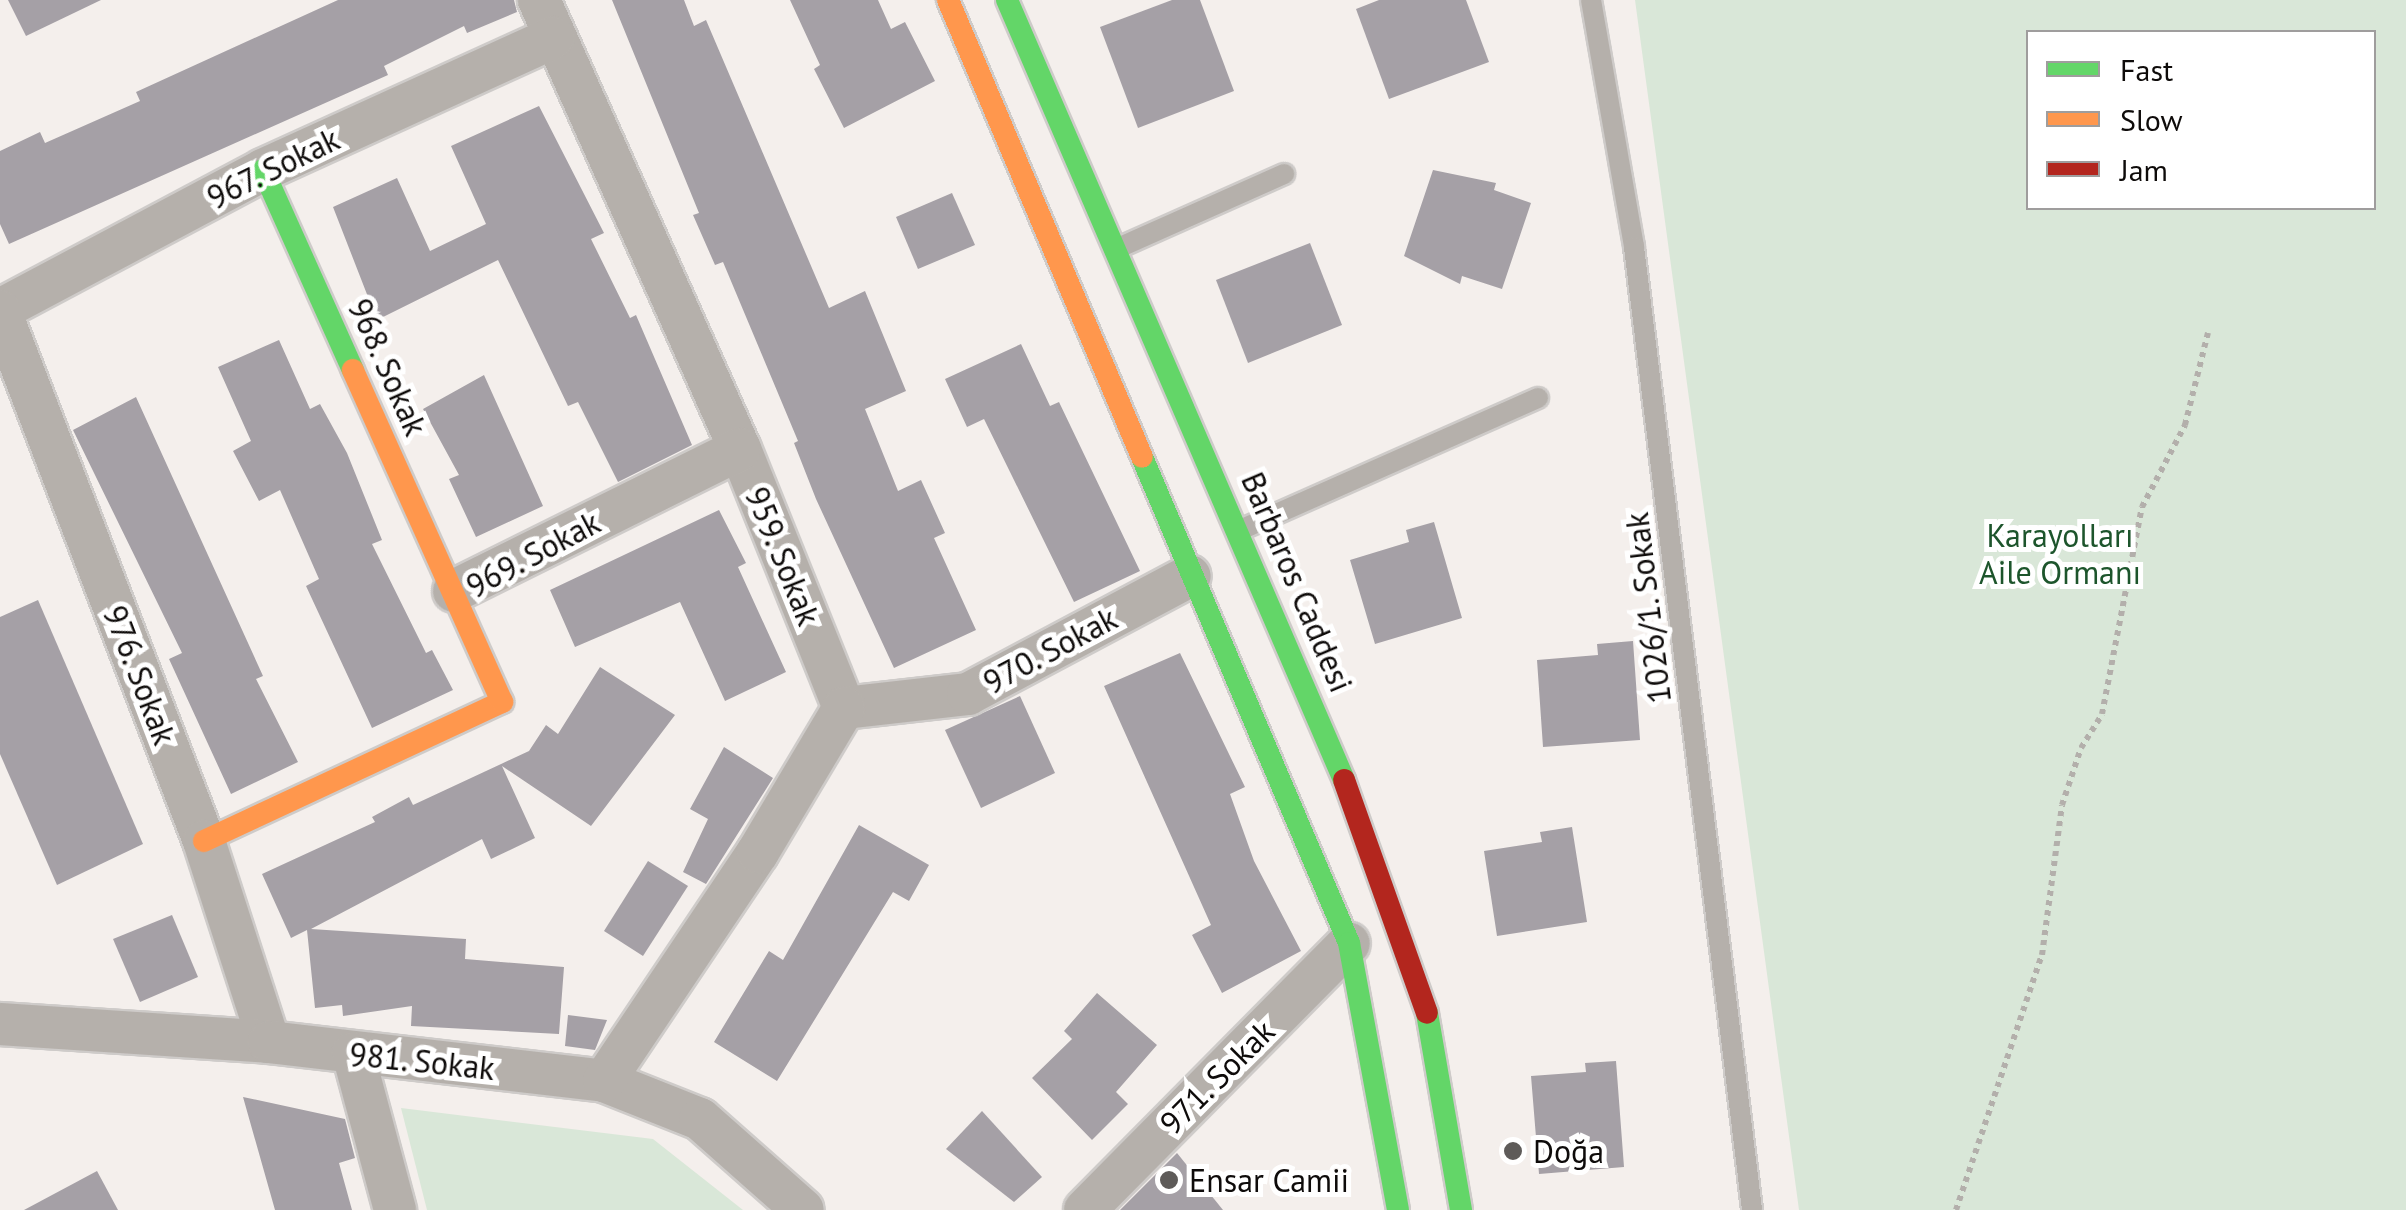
<!DOCTYPE html>
<meta charset="utf-8">
<style>
body{margin:0}
#map{position:relative;width:2406px;height:1210px;overflow:hidden;background:#f4efec;font-family:"PT Sans",sans-serif}
div>[style]{position:absolute}
.green>*{inset:0;background:#d9e7d8}
.building>*{inset:0;background:#a5a0a6}
.path>*{height:6px;margin-top:-3px;transform-origin:0;background:repeating-linear-gradient(90deg,#b3afab 0 5px,transparent 0 10px)}
.roads{filter:drop-shadow(2px 0 #cecbc9) drop-shadow(-2px 0 #cecbc9) drop-shadow(0 2px #cecbc9) drop-shadow(0 -2px #cecbc9)}
.lane>*{height:20px;margin:-10px;padding:0 10px;transform-origin:10px;border-radius:10px;background:#b5b0ab}
.street>*{height:42px;margin:-21px;padding:0 21px;transform-origin:21px;border-radius:21px;background:#b5b0ab}
.fast>*{height:22px;margin:-11px;padding:0 11px;transform-origin:11px;border-radius:11px;background:#63d668}
.slow>*{height:22px;margin:-11px;padding:0 11px;transform-origin:11px;border-radius:11px;background:#ff974d}
.jam>*{height:22px;margin:-11px;padding:0 11px;transform-origin:11px;border-radius:11px;background:#b3261e}
.dots>*{width:28px;height:28px;translate:-50% -50%;box-sizing:border-box;border:5px solid #fff;border-radius:50%}
span{translate:-50% -50%;white-space:nowrap;text-align:center;line-height:1.15;-webkit-text-stroke:10px #fff;paint-order:stroke}
.street-label{font-size:32px;color:#0e0b0a}
.park-label{font-size:32px;color:#1d552c}
.poi-label{font-size:32px;color:#0e0b0a}
.left{translate:0 -50%;text-align:left}
.legend{position:absolute;left:2026px;top:30px;width:350px;height:180px;box-sizing:border-box;background:#fff;border:2px solid #9f9d9d;margin:0;padding:12px 18px;list-style:none;font-size:30px;color:#0e0b0a}
.legend li{display:flex;align-items:center;gap:20px;height:50px}
.legend b{width:50px;border:2px solid #9f9d9d}
</style>
<div id="map">
<div class="green">
<div style="clip-path:polygon(evenodd,1635px 0,2406px 0,2406px 1210px,1799px 1210px,1635px 0,2374px 32px,2374px 208px,2028px 208px,2028px 32px,2374px 32px)"></div>
<div style="clip-path:polygon(401px 1108px,653px 1139px,743px 1210px,427px 1210px)"></div>
</div>
<div class="building">
<div style="clip-path:polygon(8px 0,101px 0,26px 36px)"></div>
<div style="clip-path:polygon(338px 0,514px 0,517px 12px,467px 33px,464px 26px,384px 66px,388px 75px,9px 244px,0 224px,0 151px,40px 132px,45px 143px,140px 101px,136px 92px)"></div>
<div style="clip-path:polygon(612px 0,684px 0,694px 26px,706px 20px,829px 308px,865px 291px,906px 391px,865px 409px,898px 491px,921px 480px,945px 533px,934px 538px,976px 630px,894px 668px,816px 499px,794px 443px,798px 441px,723px 262px,715px 265px,693px 215px,699px 213px)"></div>
<div style="clip-path:polygon(790px 0,878px 0,891px 29px,905px 22px,935px 81px,844px 128px,814px 69px,820px 65px)"></div>
<div style="clip-path:polygon(1172px 0,1200px 0,1234px 91px,1138px 128px,1100px 27px)"></div>
<div style="clip-path:polygon(1379px 0,1466px 0,1489px 62px,1389px 99px,1356px 9px)"></div>
<div style="clip-path:polygon(539px 106px,604px 233px,591px 239px,630px 318px,636px 315px,692px 445px,618px 482px,578px 402px,568px 406px,498px 260px,377px 320px,333px 207px,397px 178px,430px 251px,486px 224px,451px 146px)"></div>
<div style="clip-path:polygon(1433px 170px,1496px 183px,1494px 190px,1531px 203px,1502px 289px,1462px 276px,1460px 284px,1404px 256px)"></div>
<div style="clip-path:polygon(952px 193px,975px 245px,918px 269px,896px 217px)"></div>
<div style="clip-path:polygon(1310px 243px,1342px 325px,1248px 363px,1216px 280px)"></div>
<div style="clip-path:polygon(279px 340px,310px 409px,320px 404px,347px 453px,382px 540px,372px 544px,426px 653px,432px 650px,453px 690px,372px 728px,306px 586px,319px 579px,280px 490px,259px 501px,233px 451px,251px 441px,218px 367px)"></div>
<div style="clip-path:polygon(1021px 344px,1050px 406px,1059px 402px,1140px 571px,1074px 602px,984px 419px,967px 427px,945px 379px)"></div>
<div style="clip-path:polygon(484px 375px,543px 506px,476px 537px,449px 479px,459px 475px,423px 409px)"></div>
<div style="clip-path:polygon(136px 397px,263px 676px,256px 679px,298px 762px,231px 794px,169px 659px,182px 653px,73px 430px)"></div>
<div style="clip-path:polygon(719px 510px,746px 563px,738px 567px,786px 672px,725px 701px,680px 602px,575px 647px,550px 590px)"></div>
<div style="clip-path:polygon(1434px 522px,1462px 618px,1375px 644px,1350px 560px,1409px 542px,1406px 530px)"></div>
<div style="clip-path:polygon(38px 600px,143px 844px,57px 885px,0 754px,0 617px)"></div>
<div style="clip-path:polygon(1633px 641px,1640px 740px,1543px 747px,1537px 660px,1598px 655px,1597px 644px)"></div>
<div style="clip-path:polygon(1180px 653px,1245px 787px,1230px 794px,1254px 861px,1301px 951px,1222px 993px,1192px 935px,1211px 925px,1104px 686px)"></div>
<div style="clip-path:polygon(600px 667px,675px 715px,591px 826px,502px 766px,535px 838px,491px 859px,482px 839px,311px 929px,466px 939px,465px 959px,564px 967px,559px 1034px,411px 1026px,412px 1006px,343px 1016px,342px 1005px,315px 1008px,307px 930px,291px 938px,262px 874px,375px 822px,372px 817px,409px 797px,413px 805px,529px 751px,546px 725px,558px 734px)"></div>
<div style="clip-path:polygon(1020px 696px,1055px 773px,981px 808px,945px 730px)"></div>
<div style="clip-path:polygon(724px 747px,773px 778px,706px 884px,683px 872px,708px 819px,690px 809px)"></div>
<div style="clip-path:polygon(859px 825px,929px 865px,909px 901px,893px 892px,777px 1081px,714px 1042px,769px 951px,783px 960px)"></div>
<div style="clip-path:polygon(1572px 827px,1587px 922px,1497px 936px,1484px 851px,1542px 842px,1540px 832px)"></div>
<div style="clip-path:polygon(648px 861px,688px 886px,643px 956px,604px 931px)"></div>
<div style="clip-path:polygon(172px 915px,198px 977px,140px 1002px,113px 939px)"></div>
<div style="clip-path:polygon(1097px 993px,1157px 1045px,1116px 1092px,1128px 1104px,1092px 1140px,1032px 1078px,1072px 1039px,1064px 1031px)"></div>
<div style="clip-path:polygon(568px 1015px,607px 1020px,595px 1050px,565px 1046px)"></div>
<div style="clip-path:polygon(1616px 1061px,1624px 1167px,1539px 1174px,1531px 1076px,1586px 1072px,1585px 1063px)"></div>
<div style="clip-path:polygon(243px 1097px,345px 1119px,355px 1158px,339px 1163px,352px 1210px,275px 1210px)"></div>
<div style="clip-path:polygon(982px 1111px,1042px 1177px,1014px 1202px,946px 1149px)"></div>
<div style="clip-path:polygon(1177px 1153px,1223px 1210px,1120px 1210px)"></div>
<div style="clip-path:polygon(97px 1171px,118px 1210px,24px 1210px)"></div>
</div>
<div class="path">
<div style="left:1956px;top:1210px;width:269px;rotate:-71.4deg"></div>
<div style="left:2042px;top:955px;width:151px;rotate:-82.4deg"></div>
<div style="left:2062px;top:805px;width:60px;rotate:-71.6deg"></div>
<div style="left:2081px;top:748px;width:40px;rotate:-58deg"></div>
<div style="left:2102px;top:714px;width:211px;rotate:-79.1deg"></div>
<div style="left:2142px;top:507px;width:93px;rotate:-62.3deg"></div>
<div style="left:2185px;top:425px;width:95px;rotate:-76deg"></div>
</div>
<div class="roads">
<div class="lane">
<div style="left:1591px;top:0;width:251px;rotate:80.1deg"></div>
<div style="left:1634px;top:247px;width:970px;rotate:83.01deg"></div>
<div style="left:1118px;top:248px;width:182px;rotate:-24deg"></div>
<div style="left:1240px;top:530px;width:326px;rotate:-23.9deg"></div>
</div>
<div class="street">
<div style="left:539px;top:0;width:492px;rotate:65.9deg"></div>
<div style="left:740px;top:449px;width:279px;rotate:68.1deg"></div>
<div style="left:0;top:310px;width:298px;rotate:-28deg"></div>
<div style="left:263px;top:170px;width:319px;rotate:-24.5deg"></div>
<div style="left:0;top:311px;width:568px;rotate:68.95deg"></div>
<div style="left:204px;top:841px;width:211px;rotate:72.1deg"></div>
<div style="left:454px;top:591px;width:319px;rotate:-26.4deg"></div>
<div style="left:844px;top:708px;width:125px;rotate:-6.4deg"></div>
<div style="left:968px;top:694px;width:251px;rotate:-28deg"></div>
<div style="left:0;top:1024px;width:270px;rotate:3.8deg"></div>
<div style="left:269px;top:1042px;width:337px;rotate:6.6deg"></div>
<div style="left:604px;top:1081px;width:103px;rotate:21.6deg"></div>
<div style="left:700px;top:1119px;width:137px;rotate:41.5deg"></div>
<div style="left:353px;top:1053px;width:163px;rotate:75deg"></div>
<div style="left:604px;top:1081px;width:276px;rotate:-56.1deg"></div>
<div style="left:758px;top:852px;width:168px;rotate:-59.2deg"></div>
<div style="left:1085px;top:1210px;width:375px;rotate:-45.3deg"></div>
</div>
<div class="fast">
<div style="left:1007px;top:0;width:850px;rotate:66.63deg"></div>
<div style="left:263px;top:170px;width:219px;rotate:65.8deg"></div>
<div style="left:1142px;top:457px;width:528px;rotate:66.93deg"></div>
<div style="left:1349px;top:943px;width:271px;rotate:79.6deg"></div>
<div style="left:1427px;top:1013px;width:200px;rotate:80.2deg"></div>
</div>
<div class="slow">
<div style="left:948px;top:0;width:496px;rotate:67deg"></div>
<div style="left:204px;top:841px;width:329px;rotate:-25deg"></div>
<div style="left:502px;top:702px;width:364px;rotate:-114.2deg"></div>
</div>
<div class="jam">
<div style="left:1344px;top:780px;width:247px;rotate:70.4deg"></div>
</div>
</div>
<div class="dots">
<div style="left:1513px;top:1151px;background:#5e5b59"></div>
<div style="left:1169px;top:1180px;background:#5e5b59"></div>
</div>
<div class="street-label">
<span style="left:273px;top:168px;rotate:-26deg">967. Sokak</span>
<span style="left:388px;top:367px;rotate:66deg">968. Sokak</span>
<span style="left:533px;top:554px;rotate:-28deg">969. Sokak</span>
<span style="left:783px;top:556px;rotate:68deg">959. Sokak</span>
<span style="left:1297px;top:582px;rotate:67deg">Barbaros Caddesi</span>
<span style="left:1648px;top:608px;rotate:-97deg">1026/1. Sokak</span>
<span style="left:1050px;top:650px;rotate:-28deg">970. Sokak</span>
<span style="left:140px;top:675px;rotate:69deg">976. Sokak</span>
<span style="left:422px;top:1061px;rotate:6deg">981. Sokak</span>
<span style="left:1217px;top:1077px;rotate:-45deg">971. Sokak</span>
</div>
<div class="park-label">
<span style="left:2060px;top:554px">Karayolları<br>Aile Ormanı</span>
</div>
<div class="poi-label">
<span class="left" style="left:1533px;top:1151px">Doğa</span>
<span class="left" style="left:1189px;top:1180px">Ensar Camii</span>
</div>
<ul class="legend">
<li><b style="height:12px;background:#63d668"></b>Fast</li>
<li><b style="height:12px;background:#ff974d"></b>Slow</li>
<li><b style="height:12px;background:#b3261e"></b>Jam</li>
</ul>
</div>
